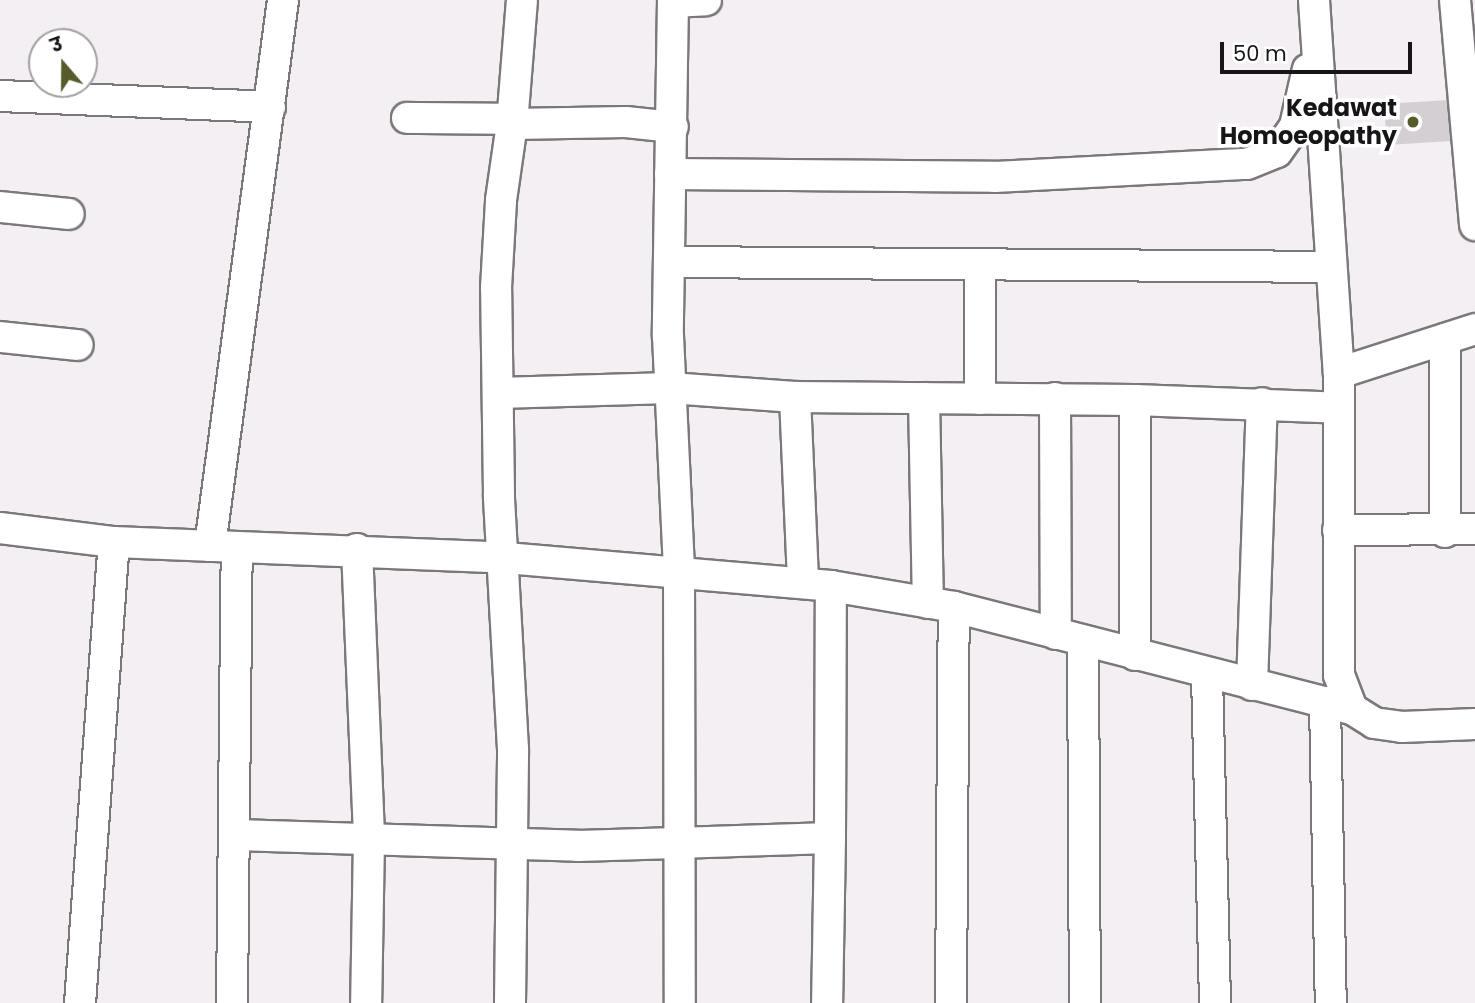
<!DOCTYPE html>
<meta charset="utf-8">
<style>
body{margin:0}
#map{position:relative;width:1475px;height:1003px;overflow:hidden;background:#f3eff3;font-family:Poppins,"Noto Sans Devanagari",sans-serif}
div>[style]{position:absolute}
.building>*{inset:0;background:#d3cfd3}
.roads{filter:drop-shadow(2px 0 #7b787b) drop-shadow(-2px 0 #7b787b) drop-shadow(0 2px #7b787b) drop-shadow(0 -2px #7b787b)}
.minor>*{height:30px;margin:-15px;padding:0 15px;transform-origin:15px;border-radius:15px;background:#fff}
.dots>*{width:19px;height:19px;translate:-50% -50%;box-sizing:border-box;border:4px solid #fff;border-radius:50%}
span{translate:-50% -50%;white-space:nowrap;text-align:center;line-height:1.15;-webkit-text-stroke:7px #fff;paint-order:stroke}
.poi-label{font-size:24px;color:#171517;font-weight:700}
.right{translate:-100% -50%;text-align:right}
.north{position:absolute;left:28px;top:28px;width:70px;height:70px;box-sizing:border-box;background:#fff;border:2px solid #a2a1a2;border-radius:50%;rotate:340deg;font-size:19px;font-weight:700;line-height:28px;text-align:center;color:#171517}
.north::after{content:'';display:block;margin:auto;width:24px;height:32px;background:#565b29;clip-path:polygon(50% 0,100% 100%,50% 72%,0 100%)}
.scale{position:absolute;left:1220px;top:42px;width:192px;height:32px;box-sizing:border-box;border:4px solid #171517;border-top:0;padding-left:9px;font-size:21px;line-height:24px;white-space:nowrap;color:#171517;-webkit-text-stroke:5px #fff;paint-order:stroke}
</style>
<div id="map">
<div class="building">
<div style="clip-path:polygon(1449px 100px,1451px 141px,1387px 145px,1384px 104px)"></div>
</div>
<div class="roads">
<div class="minor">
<div style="left:673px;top:0;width:336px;rotate:90.9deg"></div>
<div style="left:668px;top:336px;width:234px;rotate:87.3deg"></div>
<div style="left:679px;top:570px;width:433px;rotate:89.9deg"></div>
<div style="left:1314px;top:0;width:374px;rotate:86.2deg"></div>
<div style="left:1339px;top:373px;width:302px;rotate:90deg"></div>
<div style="left:1339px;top:675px;width:36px;rotate:69deg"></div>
<div style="left:1352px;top:709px;width:26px;rotate:32deg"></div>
<div style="left:1374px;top:723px;width:28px;rotate:8deg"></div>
<div style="left:1402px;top:727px;width:73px;rotate:-2.4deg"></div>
<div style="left:1455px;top:0;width:226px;rotate:84.9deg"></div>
<div style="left:673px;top:2px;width:33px;rotate:-3deg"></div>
<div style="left:0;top:96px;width:270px;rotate:2.3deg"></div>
<div style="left:407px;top:118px;width:106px;rotate:0.5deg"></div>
<div style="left:512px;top:124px;width:124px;rotate:-85.4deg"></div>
<div style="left:670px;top:174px;width:325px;rotate:0.5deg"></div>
<div style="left:995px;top:177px;width:252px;rotate:-3deg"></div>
<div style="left:1247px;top:164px;width:32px;rotate:-22deg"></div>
<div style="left:1277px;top:152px;width:32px;rotate:-55deg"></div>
<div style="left:1295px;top:126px;width:58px;rotate:-77.2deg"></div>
<div style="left:0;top:207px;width:69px;rotate:5.8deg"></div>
<div style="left:672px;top:262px;width:659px;rotate:0.43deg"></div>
<div style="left:980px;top:264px;width:135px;rotate:90deg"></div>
<div style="left:0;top:337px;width:78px;rotate:5.9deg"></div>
<div style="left:1445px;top:339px;width:193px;rotate:90deg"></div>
<div style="left:1339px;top:373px;width:143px;rotate:-17.9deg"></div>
<div style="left:498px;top:393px;width:172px;rotate:-1.7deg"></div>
<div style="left:670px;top:388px;width:125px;rotate:4.1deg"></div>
<div style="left:795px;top:397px;width:340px;rotate:0.5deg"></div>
<div style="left:1135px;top:400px;width:204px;rotate:2.2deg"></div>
<div style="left:795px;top:397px;width:186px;rotate:87.5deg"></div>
<div style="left:924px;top:398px;width:205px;rotate:88.9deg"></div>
<div style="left:1055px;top:398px;width:236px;rotate:89.8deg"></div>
<div style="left:0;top:528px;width:115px;rotate:7deg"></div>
<div style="left:114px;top:542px;width:392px;rotate:2.3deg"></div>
<div style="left:506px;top:558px;width:326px;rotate:4.9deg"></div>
<div style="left:831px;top:586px;width:125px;rotate:9.7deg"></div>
<div style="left:954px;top:607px;width:411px;rotate:14.4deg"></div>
<div style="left:1338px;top:530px;width:137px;rotate:-0.4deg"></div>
<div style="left:210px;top:546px;width:551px;rotate:-82.38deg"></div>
<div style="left:357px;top:549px;width:290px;rotate:87.6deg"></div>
<div style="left:369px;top:839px;width:164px;rotate:91deg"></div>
<div style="left:1083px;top:641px;width:362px;rotate:89.7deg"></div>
<div style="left:1135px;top:655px;width:255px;rotate:-90deg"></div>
<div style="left:1207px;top:675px;width:328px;rotate:88.6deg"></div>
<div style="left:1252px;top:685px;width:282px;rotate:-88deg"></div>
<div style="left:1325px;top:702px;width:301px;rotate:88.9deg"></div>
<div style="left:236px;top:835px;width:342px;rotate:1.8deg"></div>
<div style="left:578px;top:846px;width:252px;rotate:-1.8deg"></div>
<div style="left:830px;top:838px;width:165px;rotate:91deg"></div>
<div style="left:830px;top:838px;width:252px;rotate:-89.8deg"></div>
<div style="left:80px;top:1003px;width:462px;rotate:-85.8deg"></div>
<div style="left:232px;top:1003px;width:456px;rotate:-89.4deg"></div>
<div style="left:510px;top:1003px;width:254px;rotate:-89.3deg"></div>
<div style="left:513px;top:749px;width:254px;rotate:-93.2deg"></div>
<div style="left:499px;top:495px;width:207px;rotate:-90.8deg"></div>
<div style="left:496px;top:288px;width:88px;rotate:-86.7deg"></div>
<div style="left:501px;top:200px;width:77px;rotate:-81.8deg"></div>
<div style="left:512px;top:124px;width:114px;rotate:-1deg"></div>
<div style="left:626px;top:122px;width:47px;rotate:6.1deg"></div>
<div style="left:951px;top:1003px;width:396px;rotate:-89.6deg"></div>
</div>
</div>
<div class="dots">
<div style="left:1413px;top:122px;background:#565b29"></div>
</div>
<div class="poi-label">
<span class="right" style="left:1397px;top:122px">Kedawat<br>Homoeopathy</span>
</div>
<div class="north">उ</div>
<div class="scale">50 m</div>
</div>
